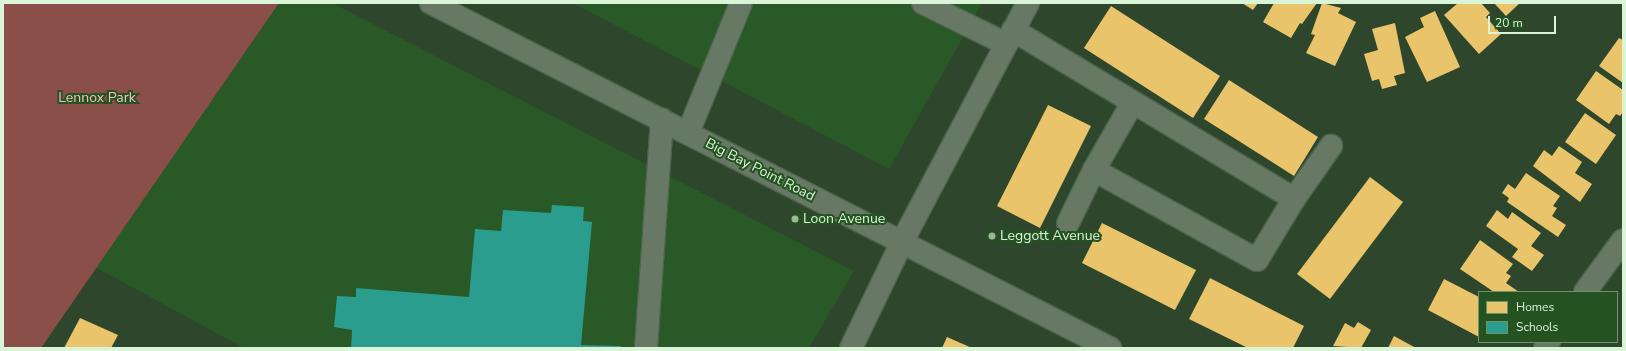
<!DOCTYPE html>
<style>
body{margin:0}
#map{position:relative;width:1626px;height:351px;overflow:hidden;background:#2e472c;font-family:"Nunito Sans",sans-serif}
div>[style]{position:absolute}
.built>*{inset:0;background:#295926}
.green>*{inset:0;background:#8b4f49}
.homes>*{inset:0;background:#e9c46a}
.schools>*{inset:0;background:#2a9d8f}
.roads{filter:drop-shadow(1px 0 #4d634b) drop-shadow(-1px 0 #4d634b) drop-shadow(0 1px #4d634b) drop-shadow(0 -1px #4d634b)}
.minor>*{height:22px;margin:-11px;padding:0 11px;transform-origin:11px;border-radius:11px;background:#677965}
.dots>*{width:11px;height:11px;translate:-50% -50%;box-sizing:border-box;border:2px solid #245221;border-radius:50%}
span{translate:-50% -50%;white-space:nowrap;text-align:center;line-height:1.15;-webkit-text-stroke:4px #245221;paint-order:stroke}
.park-label{font-size:14px;color:#f5c1be}
.street-label{font-size:14px;color:#daf4d7}
.poi-label{font-size:14px;color:#daf4d7}
.left{translate:0 -50%;text-align:left}
.frame{position:absolute;inset:0;border:4px solid #daf4d7;pointer-events:none}
.legend{position:absolute;left:1478px;top:291px;width:140px;height:52px;box-sizing:border-box;background:#245221;border:1px solid #6d936a;margin:0;padding:5px 7px;list-style:none;font-size:12px;color:#daf4d7}
.legend li{display:flex;align-items:center;gap:8px;height:20px}
.legend b{width:20px;border:1px solid #6d936a}
.scale{position:absolute;left:1488px;top:16px;width:68px;height:18px;box-sizing:border-box;border:2px solid #daf4d7;border-top:0;padding-left:5px;font-size:12px;line-height:14px;white-space:nowrap;color:#daf4d7;-webkit-text-stroke:3px #245221;paint-order:stroke}
</style>
<div id="map">
<div class="built">
<div style="clip-path:polygon(279px 3px,332px 3px,854px 271px,809px 348px,244px 348px,95px 267px)"></div>
<div style="clip-path:polygon(573px 3px,982px 3px,889px 169px)"></div>
</div>
<div class="green">
<div style="clip-path:polygon(3px 3px,279px 3px,41px 348px,3px 348px)"></div>
</div>
<div class="homes">
<div style="clip-path:polygon(1242px 3px,1258px 3px,1253px 10px)"></div>
<div style="clip-path:polygon(1274px 3px,1317px 3px,1302px 24px,1300px 23px,1291px 38px,1263px 22px)"></div>
<div style="clip-path:polygon(1322px 3px,1341px 8px,1338px 13px,1356px 22px,1335px 66px,1306px 53px,1315px 35px,1311px 34px)"></div>
<div style="clip-path:polygon(1458px 3px,1481px 3px,1490px 13px,1486px 17px,1501px 34px,1479px 54px,1444px 15px)"></div>
<div style="clip-path:polygon(1494px 3px,1520px 3px,1506px 16px)"></div>
<div style="clip-path:polygon(1111px 6px,1220px 76px,1193px 118px,1084px 48px)"></div>
<div style="clip-path:polygon(1435px 11px,1460px 67px,1427px 82px,1405px 37px,1424px 27px,1420px 18px)"></div>
<div style="clip-path:polygon(1395px 23px,1405px 73px,1394px 76px,1397px 85px,1382px 89px,1379px 79px,1372px 81px,1364px 54px,1378px 50px,1372px 29px)"></div>
<div style="clip-path:polygon(1619px 38px,1623px 40px,1623px 83px,1599px 66px)"></div>
<div style="clip-path:polygon(1596px 71px,1623px 90px,1623px 112px,1620px 116px,1616px 114px,1609px 124px,1576px 100px)"></div>
<div style="clip-path:polygon(1229px 80px,1318px 137px,1294px 176px,1204px 119px)"></div>
<div style="clip-path:polygon(1048px 105px,1091px 126px,1040px 228px,997px 206px)"></div>
<div style="clip-path:polygon(1585px 113px,1616px 135px,1596px 164px,1565px 142px)"></div>
<div style="clip-path:polygon(1559px 146px,1582px 162px,1575px 173px,1592px 184px,1580px 202px,1533px 166px,1544px 150px,1552px 156px)"></div>
<div style="clip-path:polygon(1526px 173px,1560px 196px,1553px 206px,1557px 208px,1552px 216px,1566px 225px,1558px 237px,1507px 202px,1509px 198px,1502px 193px,1508px 184px,1515px 189px)"></div>
<div style="clip-path:polygon(1370px 177px,1403px 202px,1330px 299px,1297px 274px)"></div>
<div style="clip-path:polygon(1497px 210px,1508px 219px,1512px 212px,1541px 233px,1531px 246px,1544px 255px,1532px 271px,1512px 257px,1518px 249px,1486px 226px)"></div>
<div style="clip-path:polygon(1102px 223px,1196px 270px,1175px 310px,1082px 263px)"></div>
<div style="clip-path:polygon(1480px 240px,1513px 264px,1506px 273px,1511px 276px,1506px 283px,1519px 292px,1494px 292px,1460px 269px)"></div>
<div style="clip-path:polygon(1210px 278px,1304px 326px,1293px 348px,1248px 348px,1189px 319px)"></div>
<div style="clip-path:polygon(1444px 279px,1479px 297px,1479px 337px,1428px 310px)"></div>
<div style="clip-path:polygon(80px 318px,118px 335px,111px 348px,64px 348px)"></div>
<div style="clip-path:polygon(1358px 322px,1371px 330px,1361px 348px,1333px 346px,1345px 323px,1354px 328px)"></div>
<div style="clip-path:polygon(1394px 336px,1416px 348px,1388px 348px)"></div>
<div style="clip-path:polygon(947px 337px,972px 348px,942px 348px)"></div>
</div>
<div class="schools">
<div style="clip-path:polygon(552px 205px,584px 207px,583px 221px,592px 222px,581px 345px,621px 346px,620px 348px,351px 348px,352px 330px,334px 327px,337px 296px,356px 297px,356px 288px,469px 297px,475px 229px,501px 231px,503px 210px,551px 213px)"></div>
</div>
<div class="roads">
<div class="minor">
<div style="left:431px;top:3px;width:762px;rotate:26.94deg"></div>
<div style="left:923px;top:3px;width:93px;rotate:26.3deg"></div>
<div style="left:1013px;top:30px;width:328px;rotate:31deg"></div>
<div style="left:1294px;top:199px;width:71px;rotate:121.2deg"></div>
<div style="left:1257px;top:260px;width:186px;rotate:-151.1deg"></div>
<div style="left:1094px;top:170px;width:78px;rotate:-60.2deg"></div>
<div style="left:688px;top:133px;width:140px;rotate:-67.8deg"></div>
<div style="left:1294px;top:199px;width:65px;rotate:-55.1deg"></div>
<div style="left:1068px;top:223px;width:59px;rotate:-63.9deg"></div>
<div style="left:1585px;top:292px;width:64px;rotate:-53.8deg"></div>
<div style="left:646px;top:348px;width:229px;rotate:-86deg"></div>
<div style="left:851px;top:348px;width:118px;rotate:-64.3deg"></div>
<div style="left:902px;top:242px;width:270px;rotate:-62.2deg"></div>
<div style="left:1545px;top:348px;width:7px;rotate:-56deg"></div>
</div>
</div>
<div class="dots">
<div style="left:795px;top:219px;background:#9eb79b"></div>
<div style="left:992px;top:236px;background:#9eb79b"></div>
</div>
<div class="park-label">
<span style="left:97px;top:98px">Lennox Park</span>
</div>
<div class="street-label">
<span style="left:760px;top:170px;rotate:27deg">Big Bay Point Road</span>
</div>
<div class="poi-label">
<span class="left" style="left:803px;top:219px">Loon Avenue</span>
<span class="left" style="left:1000px;top:236px">Leggott Avenue</span>
</div>
<div class="frame"></div>
<ul class="legend">
<li><b style="height:11px;background:#e9c46a"></b>Homes</li>
<li><b style="height:11px;background:#2a9d8f"></b>Schools</li>
</ul>
<div class="scale">20 m</div>
</div>
